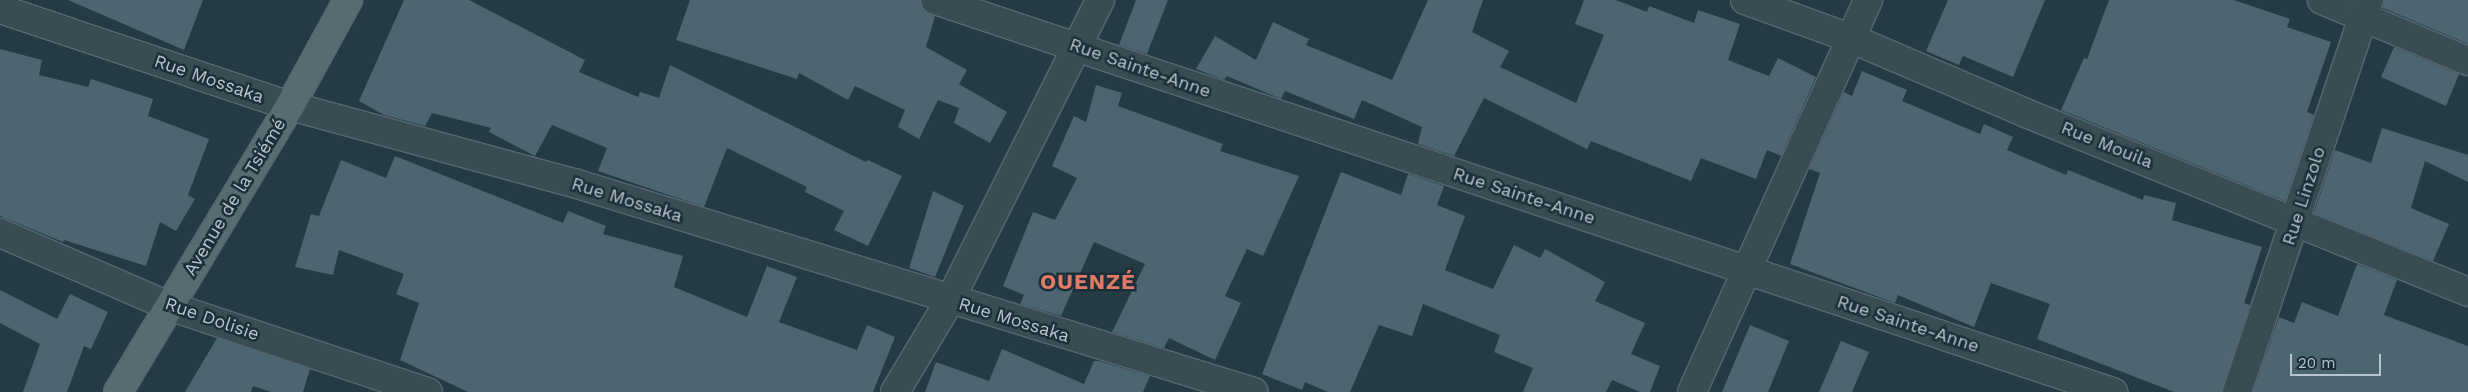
<!DOCTYPE html>
<meta charset="utf-8">
<style>
body{margin:0}
#map{position:relative;width:2468px;height:392px;overflow:hidden;background:#243b44;font-family:"Work Sans",sans-serif}
div>[style]{position:absolute}
.building>*{inset:0;background:#4d6570}
.roads{filter:drop-shadow(1px 0 #576871) drop-shadow(-1px 0 #576871) drop-shadow(0 1px #576871) drop-shadow(0 -1px #576871)}
.minor>*{height:28px;margin:-14px;padding:0 14px;transform-origin:14px;border-radius:14px;background:#394b53}
.major>*{height:28px;margin:-14px;padding:0 14px;transform-origin:14px;border-radius:14px;background:#576b73}
span{translate:-50% -50%;white-space:nowrap;text-align:center;line-height:1.15;-webkit-text-stroke:5px #1d3039;paint-order:stroke}
.street-label{font-size:18px;color:#b6c5cd}
.district-label{font-size:22px;color:#e17a67;font-weight:700;letter-spacing:1px}
.scale{position:absolute;left:2290px;top:354px;width:91px;height:22px;box-sizing:border-box;border:2px solid #b6c5cd;border-top:0;padding-left:6px;font-size:15px;line-height:18px;white-space:nowrap;color:#b6c5cd;-webkit-text-stroke:4px #1d3039;paint-order:stroke}
</style>
<div id="map">
<div class="building">
<div style="clip-path:polygon(68px 0,203px 0,184px 50px)"></div>
<div style="clip-path:polygon(404px 0,469px 0,585px 60px,579px 72px,638px 97px,640px 92px,659px 98px,670px 65px,866px 162px,868px 160px,902px 176px,868px 246px,834px 230px,844px 211px,805px 192px,807px 187px,727px 148px,704px 207px,598px 171px,607px 148px,552px 125px,535px 156px,489px 132px,491px 128px,432px 113px,425px 126px,384px 115px,359px 101px)"></div>
<div style="clip-path:polygon(690px 0,920px 0,924px 11px,935px 16px,926px 47px,967px 70px,959px 84px,1007px 112px,990px 143px,954px 123px,959px 108px,938px 100px,919px 139px,898px 127px,905px 110px,855px 86px,848px 100px,799px 73px,797px 79px,676px 40px)"></div>
<div style="clip-path:polygon(1136px 0,1168px 0,1147px 54px,1119px 45px)"></div>
<div style="clip-path:polygon(1428px 0,1483px 0,1472px 32px,1509px 51px,1500px 67px,1576px 103px,1604px 35px,1575px 24px,1584px 0,1616px 0,1647px 12px,1649px 6px,1694px 23px,1698px 10px,1740px 24px,1728px 60px,1769px 76px,1778px 58px,1816px 77px,1781px 156px,1767px 150px,1756px 179px,1701px 158px,1691px 181px,1591px 141px,1587px 149px,1484px 98px,1454px 156px,1418px 144px,1422px 127px,1362px 100px,1354px 119px,1285px 91px,1281px 99px,1227px 76px,1224px 80px,1196px 69px,1215px 36px,1256px 60px,1273px 22px,1309px 39px,1306px 45px,1392px 80px)"></div>
<div style="clip-path:polygon(1948px 0,2045px 0,2013px 77px,1963px 56px,1959px 65px,1926px 51px)"></div>
<div style="clip-path:polygon(2109px 0,2234px 0,2290px 19px,2287px 27px,2331px 42px,2307px 112px,2314px 115px,2285px 201px,2061px 110px,2084px 58px,2087px 59px)"></div>
<div style="clip-path:polygon(2384px 0,2468px 0,2468px 44px,2383px 8px)"></div>
<div style="clip-path:polygon(2394px 47px,2459px 74px,2446px 106px,2381px 77px)"></div>
<div style="clip-path:polygon(0 49px,42px 60px,39px 75px,88px 87px,91px 79px,153px 99px,148px 116px,209px 139px,188px 195px,195px 199px,176px 231px,160px 222px,146px 266px,64px 240px,63px 242px,0 216px)"></div>
<div style="clip-path:polygon(1862px 71px,1907px 90px,1902px 101px,1980px 134px,1984px 124px,2013px 137px,2007px 150px,2066px 175px,2068px 170px,2143px 200px,2144px 195px,2176px 203px,2172px 220px,2262px 247px,2244px 303px,2250px 305px,2222px 392px,2174px 392px,2037px 339px,2050px 304px,1991px 283px,1974px 327px,1898px 295px,1895px 303px,1790px 264px,1820px 173px,1809px 169px,1844px 92px,1852px 96px)"></div>
<div style="clip-path:polygon(1096px 85px,1122px 93px,1118px 106px,1223px 144px,1220px 151px,1299px 176px,1263px 256px,1247px 249px,1225px 296px,1241px 303px,1215px 360px,1169px 338px,1164px 348px,1112px 332px,1145px 264px,1094px 242px,1061px 316px,1020px 304px,1024px 295px,1003px 286px,1033px 212px,1055px 220px,1077px 178px,1052px 166px,1074px 116px,1086px 122px)"></div>
<div style="clip-path:polygon(2382px 128px,2468px 155px,2468px 182px,2425px 161px,2411px 208px,2449px 224px,2433px 261px,2314px 213px,2335px 150px,2371px 163px)"></div>
<div style="clip-path:polygon(395px 156px,563px 223px,568px 211px,606px 226px,603px 234px,683px 256px,674px 287px,747px 317px,767px 266px,797px 277px,779px 322px,857px 350px,867px 325px,895px 337px,873px 392px,468px 392px,400px 360px,419px 303px,396px 294px,404px 274px,339px 250px,333px 275px,295px 267px,311px 214px,319px 216px,341px 160px,386px 178px)"></div>
<div style="clip-path:polygon(1341px 172px,1401px 195px,1408px 174px,1444px 186px,1437px 205px,1465px 216px,1445px 270px,1493px 289px,1514px 245px,1540px 258px,1545px 249px,1605px 282px,1595px 301px,1645px 323px,1631px 354px,1660px 366px,1650px 392px,1640px 392px,1612px 380px,1606px 392px,1523px 392px,1533px 368px,1494px 352px,1500px 335px,1423px 304px,1412px 336px,1379px 325px,1350px 392px,1328px 392px,1305px 382px,1302px 390px,1262px 374px)"></div>
<div style="clip-path:polygon(933px 191px,964px 206px,935px 277px,909px 268px)"></div>
<div style="clip-path:polygon(2357px 264px,2397px 280px,2384px 315px,2468px 346px,2468px 392px,2253px 392px,2279px 317px,2294px 323px,2302px 302px,2338px 316px)"></div>
<div style="clip-path:polygon(0 290px,57px 319px,70px 294px,108px 312px,91px 349px,84px 346px,67px 392px,23px 392px,40px 344px,0 323px)"></div>
<div style="clip-path:polygon(1750px 325px,1789px 341px,1768px 392px,1722px 392px)"></div>
<div style="clip-path:polygon(217px 338px,310px 369px,303px 392px,271px 392px,253px 386px,251px 392px,185px 392px)"></div>
<div style="clip-path:polygon(1841px 341px,1869px 352px,1852px 392px,1819px 392px)"></div>
<div style="clip-path:polygon(1002px 349px,1084px 384px,1094px 361px,1099px 361px,1150px 376px,1143px 392px,925px 392px,936px 362px,989px 381px)"></div>
</div>
<div class="roads">
<div class="minor">
<div style="left:935px;top:0;width:1242px;rotate:18.41deg"></div>
<div style="left:1745px;top:0;width:112px;rotate:19.9deg"></div>
<div style="left:1850px;top:38px;width:194px;rotate:23.1deg"></div>
<div style="left:2028px;top:114px;width:475px;rotate:22deg"></div>
<div style="left:2322px;top:0;width:158px;rotate:22.7deg"></div>
<div style="left:0;top:9px;width:306px;rotate:18.5deg"></div>
<div style="left:290px;top:106px;width:294px;rotate:15.2deg"></div>
<div style="left:574px;top:183px;width:711px;rotate:17.08deg"></div>
<div style="left:0;top:233px;width:184px;rotate:23.4deg"></div>
<div style="left:169px;top:306px;width:273px;rotate:18.4deg"></div>
<div style="left:895px;top:392px;width:107px;rotate:-59.1deg"></div>
<div style="left:950px;top:300px;width:335px;rotate:-63.4deg"></div>
<div style="left:1692px;top:392px;width:430px;rotate:-65.8deg"></div>
<div style="left:2237px;top:392px;width:414px;rotate:-71.4deg"></div>
</div>
<div class="major">
<div style="left:118px;top:392px;width:334px;rotate:-59deg"></div>
<div style="left:290px;top:106px;width:121px;rotate:-61.3deg"></div>
</div>
</div>
<div class="street-label">
<span style="left:1140px;top:68px;rotate:19deg">Rue Sainte-Anne</span>
<span style="left:209px;top:79px;rotate:19deg">Rue Mossaka</span>
<span style="left:2107px;top:145px;rotate:22deg">Rue Mouila</span>
<span style="left:1524px;top:196px;rotate:18deg">Rue Sainte-Anne</span>
<span style="left:2304px;top:196px;rotate:-72deg">Rue Linzolo</span>
<span style="left:235px;top:197px;rotate:-59deg">Avenue de la Tsiémé</span>
<span style="left:627px;top:200px;rotate:17deg">Rue Mossaka</span>
<span style="left:212px;top:319px;rotate:19deg">Rue Dolisie</span>
<span style="left:1014px;top:320px;rotate:17deg">Rue Mossaka</span>
<span style="left:1908px;top:324px;rotate:18deg">Rue Sainte-Anne</span>
</div>
<div class="district-label">
<span style="left:1088px;top:282px">OUENZÉ</span>
</div>
<div class="scale">20 m</div>
</div>
